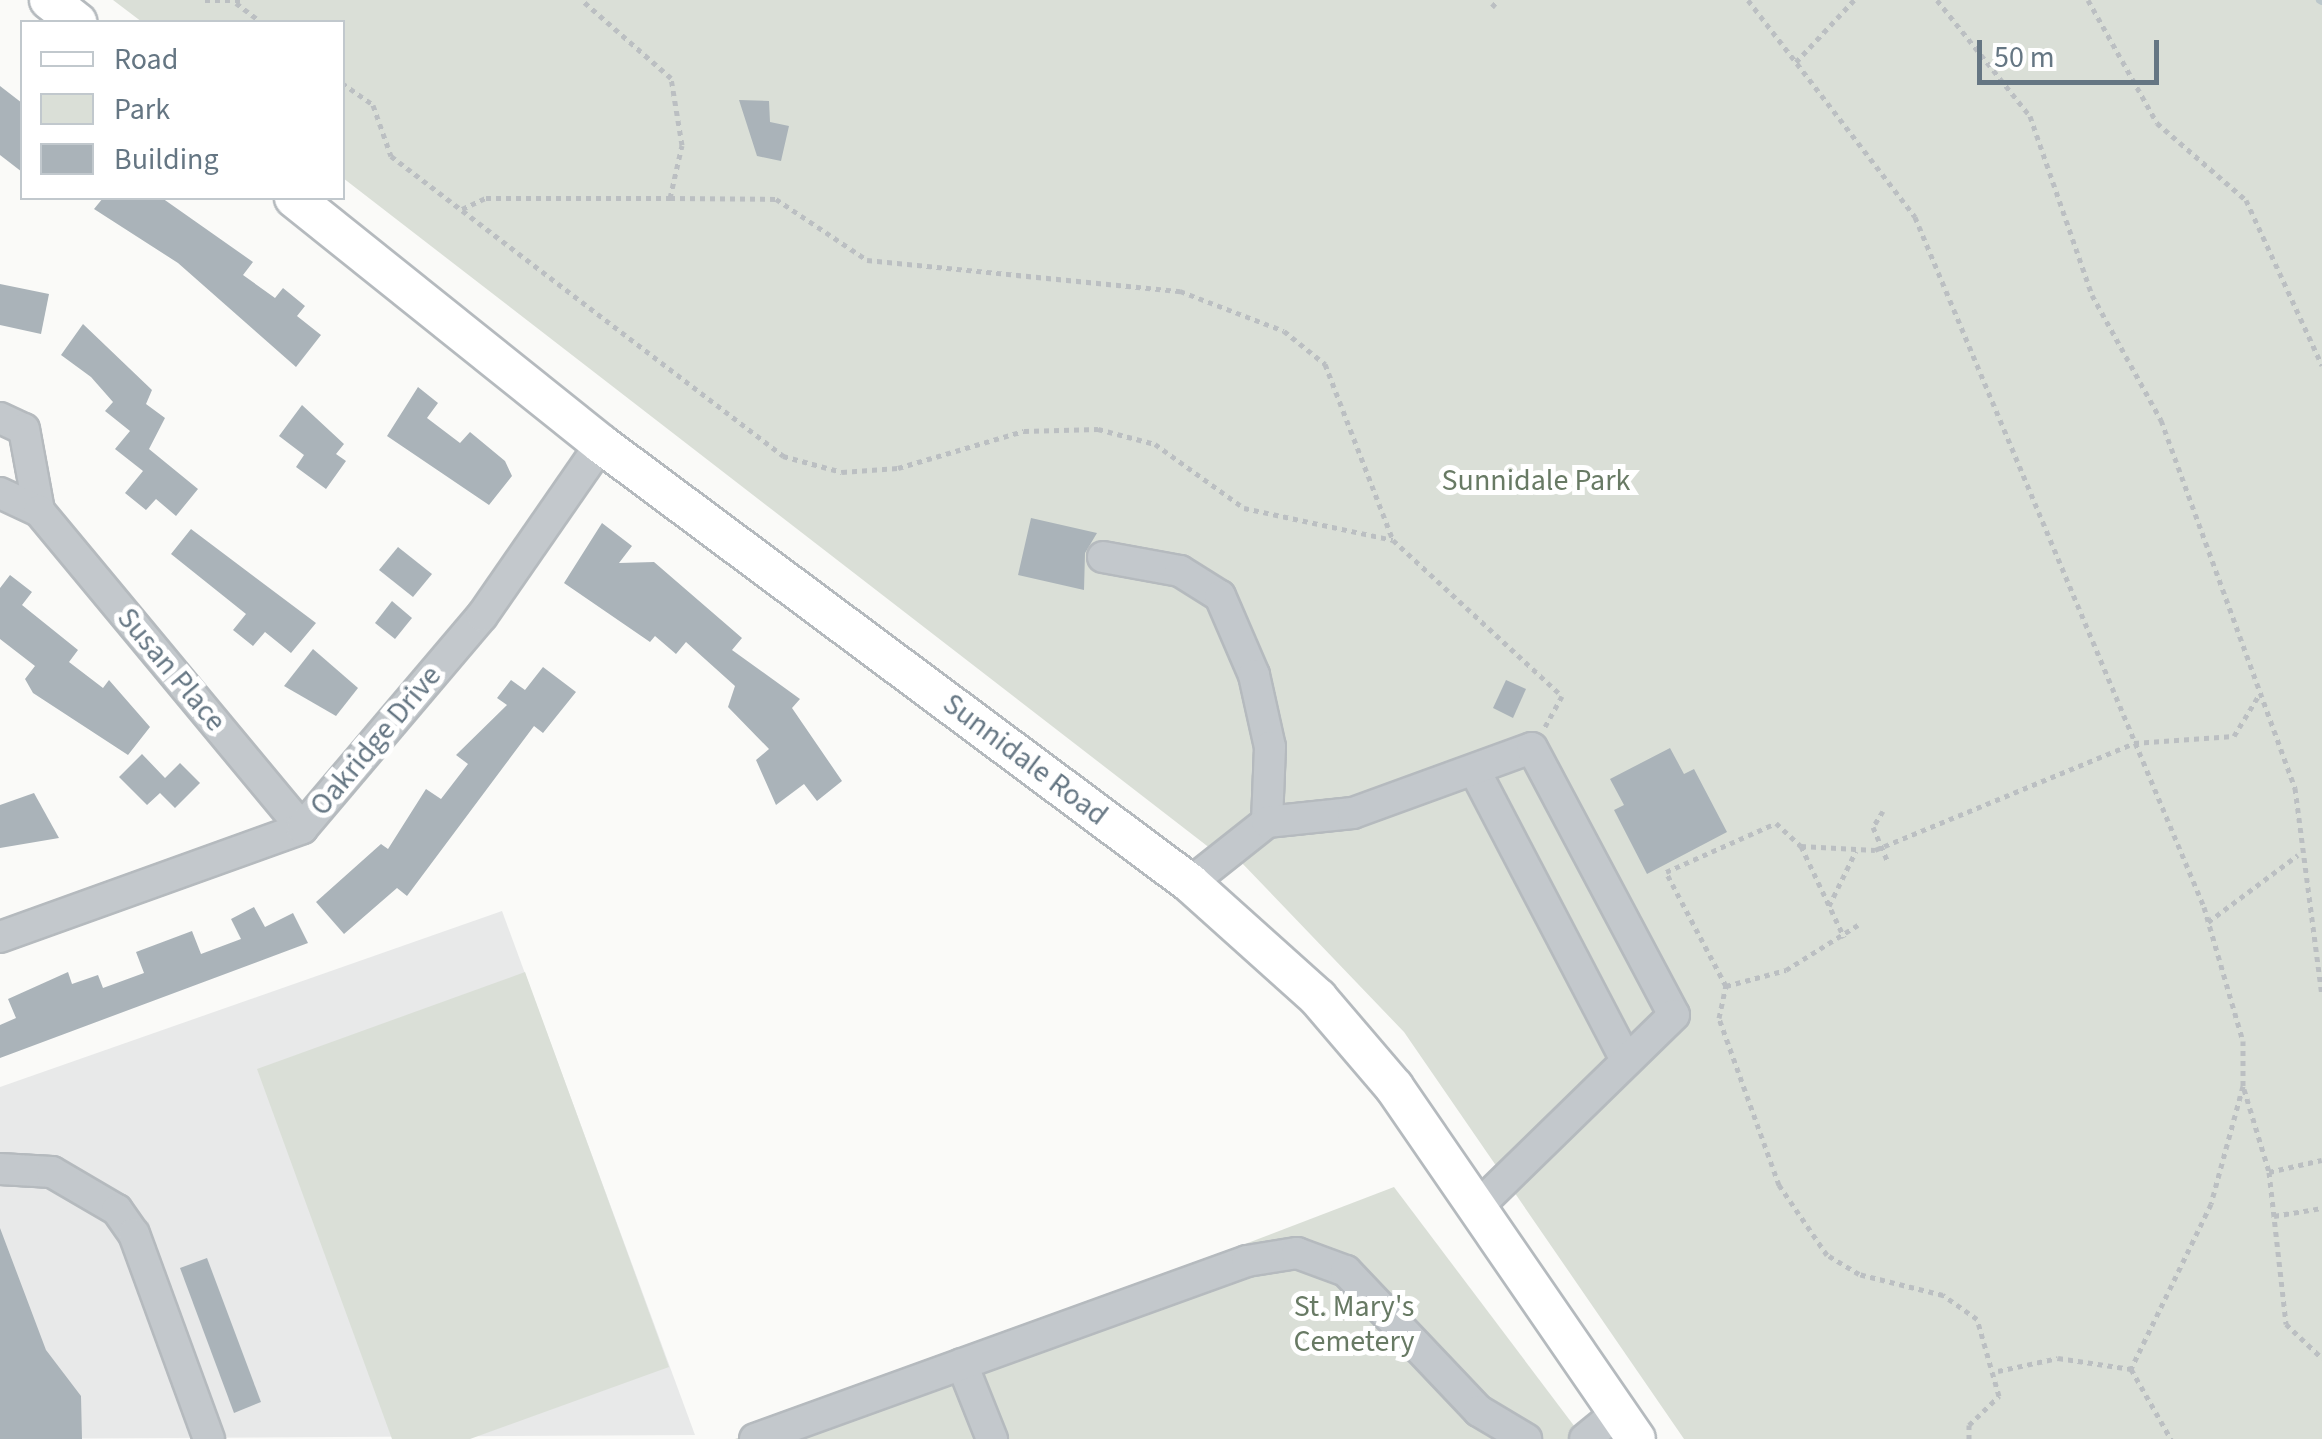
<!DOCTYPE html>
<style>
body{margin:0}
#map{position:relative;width:2322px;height:1439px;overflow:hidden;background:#fafaf8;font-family:"Source Sans 3",sans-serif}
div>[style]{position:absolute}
.built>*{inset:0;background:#e8e9e9}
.green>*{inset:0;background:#dadfd7}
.stream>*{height:8px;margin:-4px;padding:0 4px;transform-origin:4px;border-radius:4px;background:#bbc7cb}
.building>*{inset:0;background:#aab3b9}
.path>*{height:5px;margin-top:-2.5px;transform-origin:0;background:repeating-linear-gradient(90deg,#bbbfc2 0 5px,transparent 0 10px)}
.roads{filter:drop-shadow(2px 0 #b5babe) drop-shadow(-2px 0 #b5babe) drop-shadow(0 2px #b5babe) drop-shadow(0 -2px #b5babe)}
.minor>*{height:30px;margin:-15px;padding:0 15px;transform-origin:15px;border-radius:15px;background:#c3c8cc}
.major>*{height:38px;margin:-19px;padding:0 19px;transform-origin:19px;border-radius:19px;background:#fff}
span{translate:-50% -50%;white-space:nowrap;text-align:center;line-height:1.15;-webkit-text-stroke:10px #fff;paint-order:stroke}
.park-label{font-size:30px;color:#687a64}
.street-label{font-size:30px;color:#657683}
.legend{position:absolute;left:20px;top:20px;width:325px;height:180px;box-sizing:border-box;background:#fff;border:2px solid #c1c8cd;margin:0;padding:12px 18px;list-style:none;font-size:30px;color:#657683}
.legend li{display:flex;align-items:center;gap:20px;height:50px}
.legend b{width:50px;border:2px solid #c1c8cd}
.scale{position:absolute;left:1977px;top:40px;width:182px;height:45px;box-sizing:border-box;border:5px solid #657683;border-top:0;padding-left:12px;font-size:30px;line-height:35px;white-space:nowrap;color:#657683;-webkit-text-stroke:8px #fff;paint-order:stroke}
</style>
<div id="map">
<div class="built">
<div style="clip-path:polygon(502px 911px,695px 1435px,0 1439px,0 1087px)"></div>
</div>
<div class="green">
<div style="clip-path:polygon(113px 0,2322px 0,2322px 1439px,1684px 1439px,1404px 1032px,1240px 861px,1224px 859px,343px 178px,342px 22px,142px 22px)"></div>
<div style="clip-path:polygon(525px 972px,669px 1367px,470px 1439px,392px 1439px,257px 1069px)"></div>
<div style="clip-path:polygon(1394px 1187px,1584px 1439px,735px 1439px)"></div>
</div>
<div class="stream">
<div style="left:2320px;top:0;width:2px;rotate:27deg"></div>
</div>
<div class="building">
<div style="clip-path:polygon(0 86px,22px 103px,22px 172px,0 155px)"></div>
<div style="clip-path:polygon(739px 100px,769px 101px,770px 122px,789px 126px,781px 161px,757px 156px)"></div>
<div style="clip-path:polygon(103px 198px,162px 198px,253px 262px,243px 275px,275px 298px,283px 288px,305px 306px,297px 316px,321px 335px,296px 367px,178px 263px,94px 209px)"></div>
<div style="clip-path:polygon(0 284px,49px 294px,41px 334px,0 325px)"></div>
<div style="clip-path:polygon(83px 324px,152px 390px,146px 404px,165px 418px,149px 449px,198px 489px,176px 516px,156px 499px,146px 510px,125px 493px,143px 471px,115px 449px,130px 431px,105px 411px,113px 402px,91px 377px,61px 355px)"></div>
<div style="clip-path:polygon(418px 387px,438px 403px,427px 418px,460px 443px,470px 432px,505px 461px,512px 476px,489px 505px,387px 436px)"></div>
<div style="clip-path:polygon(302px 405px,344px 444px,336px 454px,346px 461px,326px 489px,296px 467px,304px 455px,279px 436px)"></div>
<div style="clip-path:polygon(1031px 518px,1097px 533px,1085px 553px,1084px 590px,1018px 575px)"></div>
<div style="clip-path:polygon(602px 523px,632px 546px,619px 563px,654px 562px,742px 638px,732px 650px,800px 699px,792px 708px,842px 781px,817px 801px,804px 784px,776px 805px,756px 760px,769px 749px,728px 707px,735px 686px,686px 642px,676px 654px,655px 636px,650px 642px,564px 583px)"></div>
<div style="clip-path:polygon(191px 529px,316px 623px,291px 653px,265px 632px,253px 646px,233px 630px,246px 614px,171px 554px)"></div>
<div style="clip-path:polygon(398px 547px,432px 574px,413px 597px,379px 570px)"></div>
<div style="clip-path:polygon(10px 575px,32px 592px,22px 605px,78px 650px,69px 662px,103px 688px,109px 680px,150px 727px,128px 755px,33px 693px,25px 679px,35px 666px,0 639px,0 588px)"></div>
<div style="clip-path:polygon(392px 601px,412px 618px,395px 639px,375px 623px)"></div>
<div style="clip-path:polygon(313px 649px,358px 688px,336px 716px,284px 686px)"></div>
<div style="clip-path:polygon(543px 667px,576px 692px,543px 733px,534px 726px,407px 896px,397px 888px,344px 934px,316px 902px,381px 844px,388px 849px,426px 789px,441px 799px,468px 764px,456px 755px,507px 705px,497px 698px,511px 680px,525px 690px)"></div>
<div style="clip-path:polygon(1506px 680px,1526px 689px,1513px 718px,1493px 708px)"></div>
<div style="clip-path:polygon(1670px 748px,1684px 774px,1694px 769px,1727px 832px,1647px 874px,1614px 810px,1624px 805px,1610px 779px)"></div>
<div style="clip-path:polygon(142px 754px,165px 778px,180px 763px,200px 783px,175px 808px,160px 793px,147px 805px,119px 777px)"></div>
<div style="clip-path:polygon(34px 793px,59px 838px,0 848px,0 805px)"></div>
<div style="clip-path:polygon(254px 907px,265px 927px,293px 913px,308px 943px,0 1058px,0 1025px,16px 1018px,8px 999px,68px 972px,72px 984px,98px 975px,103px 988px,144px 973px,136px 952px,192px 931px,201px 954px,241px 939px,231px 919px)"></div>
<div style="clip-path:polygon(0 1228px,46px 1350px,81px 1396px,82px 1439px,0 1439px)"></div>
<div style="clip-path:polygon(207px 1258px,261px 1402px,234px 1413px,180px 1268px)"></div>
</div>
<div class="path">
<div style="left:205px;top:0;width:35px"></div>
<div style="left:1748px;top:0;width:274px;rotate:52.4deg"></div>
<div style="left:1915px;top:217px;width:748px;rotate:67.27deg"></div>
<div style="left:2204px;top:907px;width:140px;rotate:73.8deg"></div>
<div style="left:2243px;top:1041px;width:45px;rotate:90deg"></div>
<div style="left:2243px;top:1086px;width:122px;rotate:105.2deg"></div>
<div style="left:2211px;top:1204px;width:183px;rotate:115.9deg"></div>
<div style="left:2131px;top:1369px;width:81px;rotate:60.3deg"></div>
<div style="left:1937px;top:0;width:149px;rotate:51.3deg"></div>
<div style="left:2030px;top:116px;width:189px;rotate:70.9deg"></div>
<div style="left:2092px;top:295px;width:143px;rotate:61.1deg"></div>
<div style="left:2161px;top:420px;width:392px;rotate:70deg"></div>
<div style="left:2295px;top:788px;width:209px;rotate:82.6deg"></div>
<div style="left:2088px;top:0;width:141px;rotate:60.7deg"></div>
<div style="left:2157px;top:123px;width:118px;rotate:40.9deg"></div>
<div style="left:2246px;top:200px;width:182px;rotate:65.3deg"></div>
<div style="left:236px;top:3px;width:31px;rotate:37deg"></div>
<div style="left:1492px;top:7px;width:9px;rotate:-49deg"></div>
<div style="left:1796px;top:62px;width:85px;rotate:-46.9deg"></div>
<div style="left:342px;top:83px;width:38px;rotate:35deg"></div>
<div style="left:373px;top:105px;width:54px;rotate:70.6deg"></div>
<div style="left:391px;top:156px;width:494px;rotate:37.4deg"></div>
<div style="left:783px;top:456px;width:61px;rotate:15.2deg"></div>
<div style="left:842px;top:472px;width:56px;rotate:-4.1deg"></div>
<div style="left:898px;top:468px;width:131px;rotate:-16.4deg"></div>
<div style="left:1024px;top:431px;width:74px;rotate:-1.5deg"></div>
<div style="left:1098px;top:429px;width:59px;rotate:14.7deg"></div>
<div style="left:1155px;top:444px;width:110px;rotate:35.7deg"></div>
<div style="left:1244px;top:508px;width:152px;rotate:12.1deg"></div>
<div style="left:1393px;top:540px;width:230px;rotate:42.7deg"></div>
<div style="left:1562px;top:696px;width:37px;rotate:119deg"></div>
<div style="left:670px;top:198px;width:106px;rotate:0.5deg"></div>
<div style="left:776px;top:199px;width:110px;rotate:33.8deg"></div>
<div style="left:867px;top:260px;width:315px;rotate:5.7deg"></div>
<div style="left:1180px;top:291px;width:111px;rotate:21deg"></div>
<div style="left:1284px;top:331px;width:53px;rotate:38.8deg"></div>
<div style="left:1325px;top:364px;width:189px;rotate:68.9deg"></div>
<div style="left:462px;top:209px;width:26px;rotate:-25deg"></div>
<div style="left:486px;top:198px;width:184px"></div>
<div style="left:670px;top:198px;width:54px;rotate:-77.2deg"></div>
<div style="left:682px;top:145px;width:68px;rotate:-99.3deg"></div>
<div style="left:671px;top:78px;width:118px;rotate:-138.8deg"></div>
<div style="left:1883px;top:811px;width:19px;rotate:122deg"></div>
<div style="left:1873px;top:827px;width:38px;rotate:67deg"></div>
<div style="left:1801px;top:846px;width:101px;rotate:64.7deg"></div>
<div style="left:1829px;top:906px;width:61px;rotate:-63.9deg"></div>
<div style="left:2208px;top:922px;width:112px;rotate:-36.7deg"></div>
<div style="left:1726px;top:986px;width:62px;rotate:-14.9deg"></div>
<div style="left:1786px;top:970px;width:85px;rotate:-32deg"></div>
<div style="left:2244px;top:1089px;width:87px;rotate:73.2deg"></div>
<div style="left:2269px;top:1172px;width:153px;rotate:83.6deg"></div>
<div style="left:2286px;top:1324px;width:50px;rotate:43.4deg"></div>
<div style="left:2269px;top:1172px;width:54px;rotate:-12.8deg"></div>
<div style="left:2274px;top:1216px;width:49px;rotate:-9.5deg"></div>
<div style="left:1998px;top:1371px;width:61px;rotate:-12.2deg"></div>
<div style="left:2058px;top:1358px;width:74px;rotate:8.6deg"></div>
<div style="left:1969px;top:1439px;width:14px;rotate:-90deg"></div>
<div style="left:1969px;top:1425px;width:42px;rotate:-44deg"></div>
<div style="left:1999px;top:1396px;width:80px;rotate:-105.9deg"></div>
<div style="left:1977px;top:1319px;width:42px;rotate:-144.8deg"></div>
<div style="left:1943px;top:1295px;width:87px;rotate:-166deg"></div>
<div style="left:1859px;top:1274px;width:37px;rotate:-149deg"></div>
<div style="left:1827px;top:1255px;width:85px;rotate:-124.4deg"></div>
<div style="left:1779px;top:1185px;width:177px;rotate:-109.8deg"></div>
<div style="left:1719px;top:1018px;width:33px;rotate:-78deg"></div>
<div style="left:1726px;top:986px;width:129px;rotate:-117.8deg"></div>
<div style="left:1666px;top:872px;width:120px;rotate:-24deg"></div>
<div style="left:1776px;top:823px;width:34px;rotate:43deg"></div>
<div style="left:1801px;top:846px;width:74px;rotate:3.1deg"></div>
<div style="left:1875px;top:850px;width:280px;rotate:-22.4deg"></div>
<div style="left:2134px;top:743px;width:100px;rotate:-4deg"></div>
<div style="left:2234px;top:736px;width:48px;rotate:-58.6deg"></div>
</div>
<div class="roads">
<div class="minor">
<div style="left:0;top:418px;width:26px;rotate:25deg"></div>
<div style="left:24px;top:429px;width:83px;rotate:79.6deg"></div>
<div style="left:0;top:493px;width:43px;rotate:24.8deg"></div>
<div style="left:39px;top:511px;width:412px;rotate:50.3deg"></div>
<div style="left:1103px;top:557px;width:78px;rotate:10.3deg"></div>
<div style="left:1180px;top:571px;width:47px;rotate:32deg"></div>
<div style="left:1220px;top:596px;width:86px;rotate:66.7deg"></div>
<div style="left:1254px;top:675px;width:74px;rotate:77.5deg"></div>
<div style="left:1270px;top:747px;width:75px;rotate:92.3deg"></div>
<div style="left:1267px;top:822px;width:98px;rotate:141.6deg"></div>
<div style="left:1476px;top:773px;width:324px;rotate:62.4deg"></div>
<div style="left:1267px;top:822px;width:86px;rotate:-6deg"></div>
<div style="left:1353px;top:813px;width:190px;rotate:-20deg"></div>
<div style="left:1532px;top:748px;width:302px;rotate:62deg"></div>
<div style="left:1674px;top:1015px;width:275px;rotate:135.7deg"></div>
<div style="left:0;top:937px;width:321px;rotate:-19.8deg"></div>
<div style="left:302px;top:828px;width:278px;rotate:-49.7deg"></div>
<div style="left:482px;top:616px;width:209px;rotate:-55.3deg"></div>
<div style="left:0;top:1169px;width:52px;rotate:3.3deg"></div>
<div style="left:52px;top:1172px;width:75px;rotate:30.3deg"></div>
<div style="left:117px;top:1210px;width:29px;rotate:55deg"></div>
<div style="left:134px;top:1234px;width:218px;rotate:69.9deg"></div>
<div style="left:962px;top:1364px;width:81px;rotate:68.2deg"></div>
<div style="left:755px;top:1439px;width:523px;rotate:-19.89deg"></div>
<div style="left:1247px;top:1261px;width:51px;rotate:-9.1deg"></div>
<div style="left:1297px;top:1253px;width:52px;rotate:20.2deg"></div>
<div style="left:1346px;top:1271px;width:193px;rotate:46.5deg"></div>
<div style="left:1479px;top:1411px;width:55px;rotate:30.8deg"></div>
<div style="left:1585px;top:1439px;width:43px;rotate:-39.3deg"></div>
</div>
<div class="major">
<div style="left:49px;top:0;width:36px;rotate:38deg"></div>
<div style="left:294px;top:198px;width:393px;rotate:38.7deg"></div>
<div style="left:601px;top:444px;width:735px;rotate:36.7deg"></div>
<div style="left:1190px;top:883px;width:172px;rotate:41.9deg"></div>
<div style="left:1318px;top:998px;width:117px;rotate:49.5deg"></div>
<div style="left:1394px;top:1087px;width:427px;rotate:55.5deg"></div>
</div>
</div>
<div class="park-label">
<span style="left:1536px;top:481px">Sunnidale Park</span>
<span style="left:1354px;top:1324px">St. Mary's<br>Cemetery</span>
</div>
<div class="street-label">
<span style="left:171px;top:670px;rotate:50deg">Susan Place</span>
<span style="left:376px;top:741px;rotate:-50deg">Oakridge Drive</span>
<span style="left:1025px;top:760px;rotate:37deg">Sunnidale Road</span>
</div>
<ul class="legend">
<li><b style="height:12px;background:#fff"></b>Road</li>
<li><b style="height:28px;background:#dadfd7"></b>Park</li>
<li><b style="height:28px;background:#aab3b9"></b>Building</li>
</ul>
<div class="scale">50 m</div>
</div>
